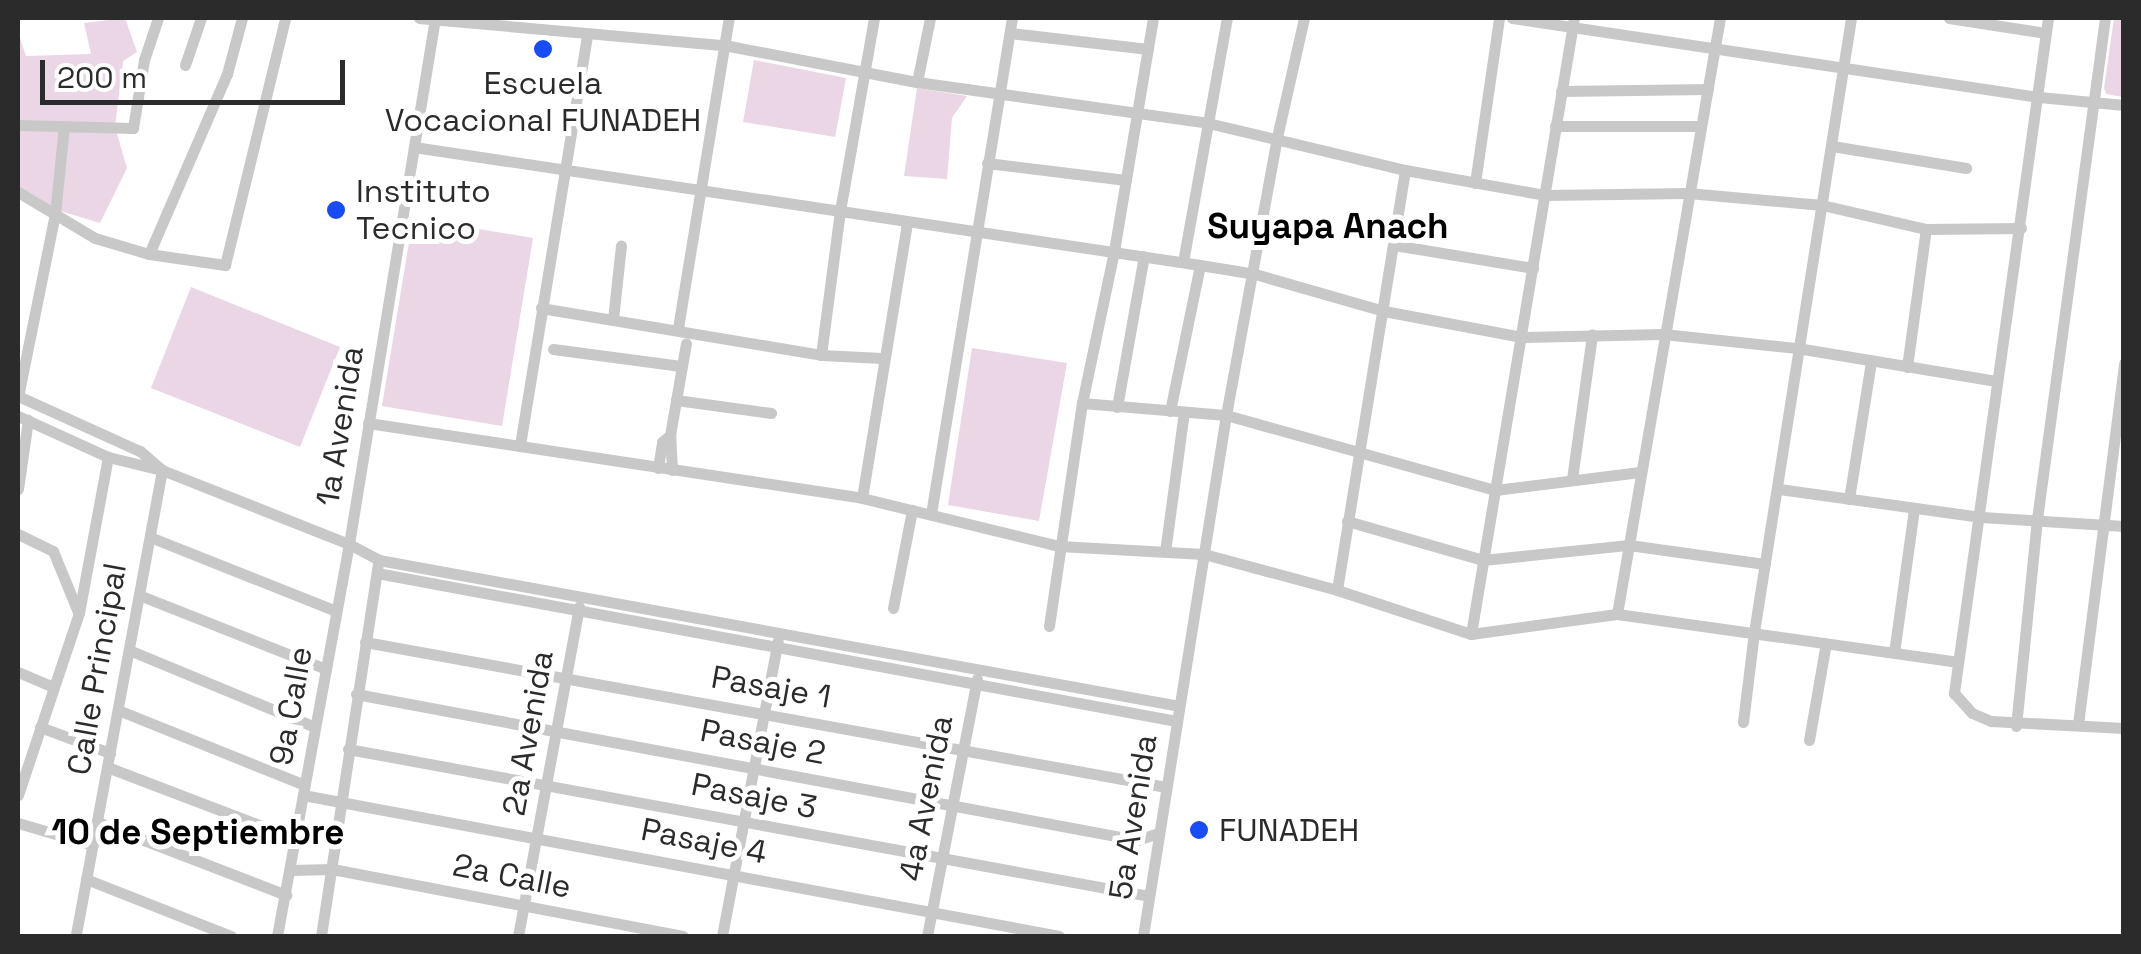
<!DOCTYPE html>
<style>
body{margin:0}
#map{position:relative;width:2141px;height:954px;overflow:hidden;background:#fff;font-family:"Space Grotesk",sans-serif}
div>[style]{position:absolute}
.green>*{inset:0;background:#ebd6e5}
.minor>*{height:11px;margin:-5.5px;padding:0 5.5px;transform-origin:5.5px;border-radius:5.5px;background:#c8c8c8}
.dots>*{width:28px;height:28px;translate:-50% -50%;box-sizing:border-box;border:5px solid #fff;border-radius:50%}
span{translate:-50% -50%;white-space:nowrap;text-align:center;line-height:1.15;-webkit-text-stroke:10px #fff;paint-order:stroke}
.poi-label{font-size:32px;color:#2b2b2b}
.left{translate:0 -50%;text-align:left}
.street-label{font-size:32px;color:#2b2b2b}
.neighbourhood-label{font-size:35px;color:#000;font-weight:700}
.frame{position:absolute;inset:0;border:20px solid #2b2b2b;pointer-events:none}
.scale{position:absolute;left:40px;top:60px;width:305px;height:45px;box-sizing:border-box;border:5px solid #2b2b2b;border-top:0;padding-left:12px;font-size:30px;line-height:35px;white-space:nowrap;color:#2b2b2b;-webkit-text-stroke:8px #fff;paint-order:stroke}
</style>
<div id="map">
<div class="green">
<div style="clip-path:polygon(125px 18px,137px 52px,123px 61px,115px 127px,127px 168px,100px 223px,44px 206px,18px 189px,18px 32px,26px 56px,91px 54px,84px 23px)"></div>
<div style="clip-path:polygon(2114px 18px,2123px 18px,2123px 97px,2106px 94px,2104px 88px)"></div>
<div style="clip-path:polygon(754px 60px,846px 78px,835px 137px,743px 122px)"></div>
<div style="clip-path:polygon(917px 88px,967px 96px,952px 118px,947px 179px,904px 176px)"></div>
<div style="clip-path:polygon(413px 218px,533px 238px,502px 426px,382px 406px)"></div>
<div style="clip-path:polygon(191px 287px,340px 347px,300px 447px,151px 388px)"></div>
<div style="clip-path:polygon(972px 348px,1067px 363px,1039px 521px,948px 505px)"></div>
</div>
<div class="minor">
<div style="left:419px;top:18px;width:306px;rotate:5.1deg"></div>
<div style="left:724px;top:45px;width:197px;rotate:10.9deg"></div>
<div style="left:917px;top:82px;width:294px;rotate:8deg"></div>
<div style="left:1208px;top:123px;width:203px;rotate:13.4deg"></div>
<div style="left:1405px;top:170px;width:143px;rotate:10.1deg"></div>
<div style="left:1546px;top:195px;width:142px;rotate:-0.8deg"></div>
<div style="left:1688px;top:193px;width:135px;rotate:5.1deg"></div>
<div style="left:1822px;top:205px;width:107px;rotate:13deg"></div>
<div style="left:1926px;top:229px;width:95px;rotate:-0.6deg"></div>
<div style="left:1512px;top:18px;width:533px;rotate:8.53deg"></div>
<div style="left:2039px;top:97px;width:85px;rotate:5.4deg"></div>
<div style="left:1949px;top:18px;width:98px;rotate:8.8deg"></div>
<div style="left:2048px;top:18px;width:682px;rotate:97.93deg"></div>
<div style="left:1954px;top:693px;width:27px;rotate:48deg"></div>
<div style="left:1972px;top:713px;width:21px;rotate:23deg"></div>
<div style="left:1991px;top:721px;width:133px;rotate:3deg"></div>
<div style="left:1010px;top:33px;width:139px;rotate:6.6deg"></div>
<div style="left:185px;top:65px;width:50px;rotate:-71.2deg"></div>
<div style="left:917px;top:82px;width:65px;rotate:-78.5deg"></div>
<div style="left:1561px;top:91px;width:147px;rotate:-0.8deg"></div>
<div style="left:18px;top:125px;width:115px;rotate:1.5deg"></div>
<div style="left:133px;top:128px;width:69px;rotate:-80.8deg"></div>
<div style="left:144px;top:60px;width:44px;rotate:-71.6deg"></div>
<div style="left:1555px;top:126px;width:146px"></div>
<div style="left:1832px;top:146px;width:136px;rotate:9.3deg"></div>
<div style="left:414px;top:147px;width:795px;rotate:8.54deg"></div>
<div style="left:1200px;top:265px;width:56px;rotate:9.3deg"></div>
<div style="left:1255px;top:274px;width:134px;rotate:16deg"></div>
<div style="left:1384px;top:311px;width:140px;rotate:10.7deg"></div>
<div style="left:1522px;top:337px;width:141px;rotate:-1.2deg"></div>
<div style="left:1663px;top:334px;width:135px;rotate:6deg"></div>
<div style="left:1797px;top:348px;width:202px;rotate:9.4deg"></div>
<div style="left:987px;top:163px;width:140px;rotate:7deg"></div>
<div style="left:1475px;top:183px;width:167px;rotate:-81.7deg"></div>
<div style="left:18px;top:192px;width:90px;rotate:30.9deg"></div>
<div style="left:95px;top:238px;width:56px;rotate:16.5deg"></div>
<div style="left:149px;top:254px;width:77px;rotate:8.2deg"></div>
<div style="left:225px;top:265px;width:254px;rotate:-76.3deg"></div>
<div style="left:1394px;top:245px;width:141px;rotate:9.4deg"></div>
<div style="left:149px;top:254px;width:196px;rotate:-66.6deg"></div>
<div style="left:227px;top:74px;width:58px;rotate:-75deg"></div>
<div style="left:1183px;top:262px;width:248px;rotate:-79.8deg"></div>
<div style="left:541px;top:308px;width:284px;rotate:9.5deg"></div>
<div style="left:821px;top:355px;width:61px;rotate:2.8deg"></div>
<div style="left:613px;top:319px;width:74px;rotate:-83.8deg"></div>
<div style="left:678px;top:328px;width:314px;rotate:-80.7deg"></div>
<div style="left:553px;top:349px;width:129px;rotate:7.6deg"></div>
<div style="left:821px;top:355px;width:145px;rotate:-82.5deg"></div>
<div style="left:840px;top:211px;width:196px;rotate:-80deg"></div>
<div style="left:1907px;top:367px;width:139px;rotate:-82.2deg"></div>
<div style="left:18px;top:396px;width:134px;rotate:24.3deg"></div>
<div style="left:140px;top:451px;width:29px;rotate:41deg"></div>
<div style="left:162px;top:470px;width:201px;rotate:21.6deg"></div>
<div style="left:349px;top:544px;width:533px;rotate:-80.71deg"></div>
<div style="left:18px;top:397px;width:187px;rotate:-78.6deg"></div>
<div style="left:55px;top:214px;width:88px;rotate:-84.2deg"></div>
<div style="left:676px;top:400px;width:96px;rotate:7.8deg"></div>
<div style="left:1082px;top:403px;width:144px;rotate:4.8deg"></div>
<div style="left:1226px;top:415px;width:279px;rotate:15.6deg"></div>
<div style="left:1495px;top:490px;width:146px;rotate:-7.1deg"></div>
<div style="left:1117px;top:407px;width:153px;rotate:-79.9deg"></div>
<div style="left:1170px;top:411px;width:149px;rotate:-78.4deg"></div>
<div style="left:18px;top:416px;width:99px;rotate:24.5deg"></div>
<div style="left:108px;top:457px;width:56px;rotate:13.5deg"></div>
<div style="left:162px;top:470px;width:474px;rotate:100.5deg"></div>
<div style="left:368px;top:423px;width:500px;rotate:8.6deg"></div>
<div style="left:862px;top:498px;width:203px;rotate:13.7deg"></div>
<div style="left:1059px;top:546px;width:145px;rotate:3.2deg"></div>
<div style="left:1204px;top:554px;width:138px;rotate:15.1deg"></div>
<div style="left:1337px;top:590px;width:141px;rotate:18.2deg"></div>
<div style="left:1471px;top:634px;width:147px;rotate:-7.8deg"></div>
<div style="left:1617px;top:614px;width:343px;rotate:8deg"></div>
<div style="left:520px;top:445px;width:416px;rotate:-80.7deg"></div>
<div style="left:658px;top:468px;width:26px;rotate:-81deg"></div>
<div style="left:662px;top:442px;width:11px;rotate:-41deg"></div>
<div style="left:672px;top:470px;width:35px;rotate:-93deg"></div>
<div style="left:670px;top:435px;width:93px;rotate:-80.1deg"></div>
<div style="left:1572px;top:479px;width:146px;rotate:-82.1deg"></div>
<div style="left:18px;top:489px;width:70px;rotate:-81.8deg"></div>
<div style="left:1779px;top:489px;width:204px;rotate:7.9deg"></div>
<div style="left:1981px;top:517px;width:143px;rotate:3.6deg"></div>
<div style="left:862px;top:498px;width:280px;rotate:-80.7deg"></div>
<div style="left:1849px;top:499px;width:140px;rotate:-80.9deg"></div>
<div style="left:931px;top:514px;width:503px;rotate:-80.73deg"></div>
<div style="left:1347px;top:521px;width:141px;rotate:16deg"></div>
<div style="left:1483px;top:560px;width:147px;rotate:-5.9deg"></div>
<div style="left:1629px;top:545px;width:137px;rotate:8deg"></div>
<div style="left:18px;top:534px;width:39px;rotate:26deg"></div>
<div style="left:53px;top:551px;width:66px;rotate:67.7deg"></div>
<div style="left:150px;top:537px;width:200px;rotate:21.7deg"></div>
<div style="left:1165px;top:552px;width:141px;rotate:-82.3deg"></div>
<div style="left:377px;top:573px;width:813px;rotate:10.49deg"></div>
<div style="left:1337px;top:590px;width:425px;rotate:-80.8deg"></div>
<div style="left:139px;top:595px;width:201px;rotate:21.6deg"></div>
<div style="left:893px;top:608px;width:100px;rotate:-79deg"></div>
<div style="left:1617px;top:614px;width:605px;rotate:-80.2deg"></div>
<div style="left:1049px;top:626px;width:225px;rotate:-81.6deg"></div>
<div style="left:1082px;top:403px;width:155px;rotate:-78.1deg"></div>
<div style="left:1114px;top:251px;width:236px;rotate:-80.5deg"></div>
<div style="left:1471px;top:634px;width:625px;rotate:-80.51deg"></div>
<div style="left:365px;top:642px;width:814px;rotate:10.26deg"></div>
<div style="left:129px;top:650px;width:201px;rotate:22.5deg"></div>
<div style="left:1894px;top:653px;width:146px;rotate:-82.1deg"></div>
<div style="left:18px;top:672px;width:39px;rotate:23deg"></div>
<div style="left:356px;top:694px;width:795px;rotate:10.59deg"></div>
<div style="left:1137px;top:840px;width:23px;rotate:-18deg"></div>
<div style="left:118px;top:710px;width:201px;rotate:21.9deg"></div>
<div style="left:1743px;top:722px;width:91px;rotate:-83deg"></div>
<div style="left:1754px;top:632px;width:622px;rotate:-81.02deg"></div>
<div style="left:2078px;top:724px;width:364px;rotate:-82.7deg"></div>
<div style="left:2016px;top:726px;width:208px;rotate:-84.2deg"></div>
<div style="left:2037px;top:519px;width:506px;rotate:-82.27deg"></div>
<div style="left:40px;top:727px;width:75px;rotate:20.4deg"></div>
<div style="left:1809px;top:740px;width:98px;rotate:-80.1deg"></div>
<div style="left:348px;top:749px;width:814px;rotate:10.4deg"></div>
<div style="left:107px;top:767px;width:202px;rotate:20.9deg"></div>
<div style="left:18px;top:795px;width:192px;rotate:-71.5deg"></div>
<div style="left:79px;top:613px;width:159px;rotate:-79.5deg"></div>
<div style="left:303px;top:795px;width:769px;rotate:10.56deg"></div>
<div style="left:97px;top:822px;width:203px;rotate:21.1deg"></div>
<div style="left:18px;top:823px;width:78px;rotate:16.3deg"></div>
<div style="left:290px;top:870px;width:42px;rotate:-1.4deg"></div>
<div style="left:332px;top:869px;width:357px;rotate:10.8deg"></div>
<div style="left:86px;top:879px;width:156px;rotate:21.5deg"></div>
<div style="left:277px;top:936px;width:399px;rotate:-79.6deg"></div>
<div style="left:349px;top:544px;width:34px;rotate:28deg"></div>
<div style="left:379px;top:560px;width:813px;rotate:10.34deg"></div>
<div style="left:321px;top:936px;width:375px;rotate:-81.3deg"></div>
<div style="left:518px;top:936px;width:335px;rotate:-79.5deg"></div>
<div style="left:722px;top:936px;width:300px;rotate:-79.3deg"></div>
<div style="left:927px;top:936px;width:262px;rotate:-79deg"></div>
<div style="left:1143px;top:936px;width:528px;rotate:-80.95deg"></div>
<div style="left:1226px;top:415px;width:283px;rotate:-79.6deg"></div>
<div style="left:1277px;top:137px;width:122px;rotate:-77.2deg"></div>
</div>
<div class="dots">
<div style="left:543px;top:49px;background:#194bf6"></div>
<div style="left:336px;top:210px;background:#194bf6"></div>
<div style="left:1199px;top:830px;background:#194bf6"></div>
</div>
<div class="poi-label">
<span style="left:543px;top:102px">Escuela<br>Vocacional FUNADEH</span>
<span class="left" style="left:356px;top:210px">Instituto<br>Tecnico</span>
<span class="left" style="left:1219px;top:830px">FUNADEH</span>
</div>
<div class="street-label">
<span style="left:340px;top:426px;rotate:-81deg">1a Avenida</span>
<span style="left:97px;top:669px;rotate:-80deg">Calle Principal</span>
<span style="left:771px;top:687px;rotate:10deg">Pasaje 1</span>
<span style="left:291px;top:706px;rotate:-80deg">9a Calle</span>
<span style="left:528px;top:733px;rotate:-80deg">2a Avenida</span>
<span style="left:763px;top:742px;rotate:11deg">Pasaje 2</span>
<span style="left:754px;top:796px;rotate:11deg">Pasaje 3</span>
<span style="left:926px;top:798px;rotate:-79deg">4a Avenida</span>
<span style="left:1133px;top:817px;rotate:-81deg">5a Avenida</span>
<span style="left:704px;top:841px;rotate:11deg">Pasaje 4</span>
<span style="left:512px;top:876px;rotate:11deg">2a Calle</span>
</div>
<div class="neighbourhood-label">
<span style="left:1328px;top:226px">Suyapa Anach</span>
<span style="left:198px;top:832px">10 de Septiembre</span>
</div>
<div class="frame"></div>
<div class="scale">200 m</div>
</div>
